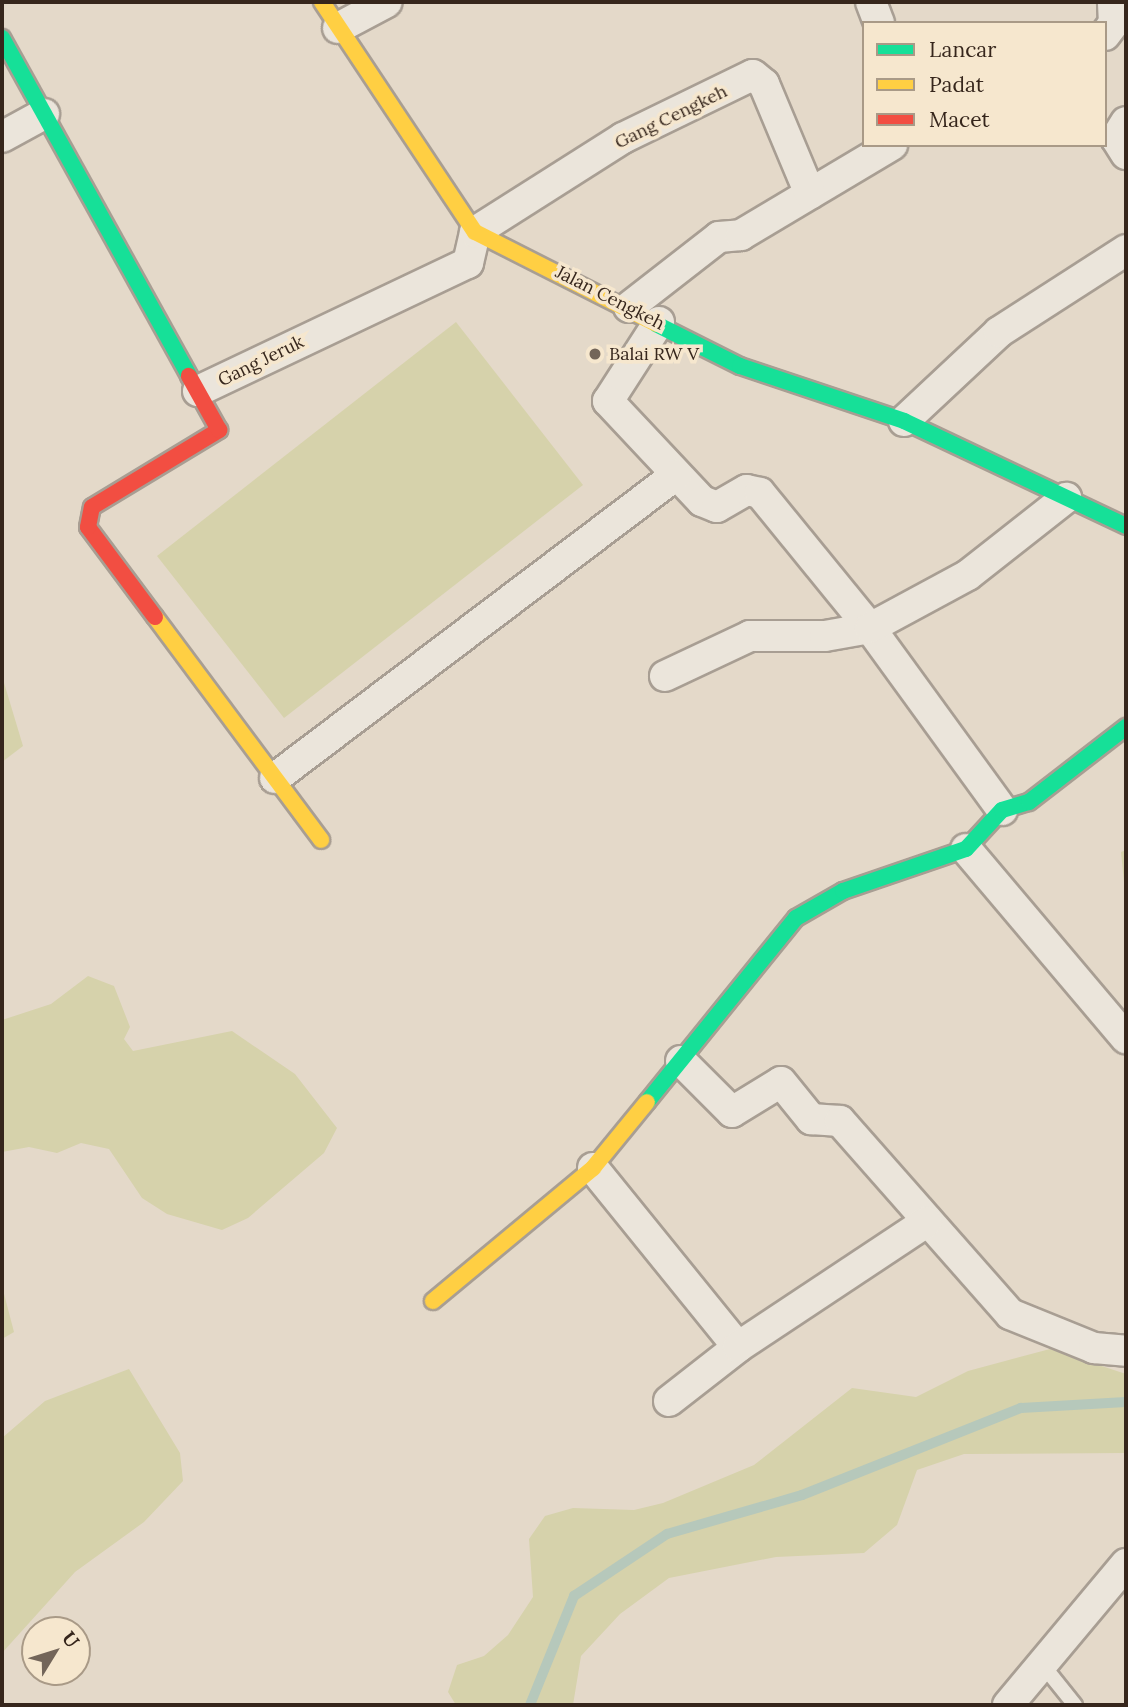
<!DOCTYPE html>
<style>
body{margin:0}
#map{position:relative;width:1128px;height:1707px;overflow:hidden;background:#e4d9c9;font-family:Lora,serif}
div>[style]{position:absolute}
.green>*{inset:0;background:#d6d2ab}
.stream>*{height:10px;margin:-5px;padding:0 5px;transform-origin:5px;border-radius:5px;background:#b6c8bb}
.roads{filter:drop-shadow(2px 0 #a89e93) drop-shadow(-2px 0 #a89e93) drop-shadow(0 2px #a89e93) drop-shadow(0 -2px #a89e93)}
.lane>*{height:14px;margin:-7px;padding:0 7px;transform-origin:7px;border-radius:7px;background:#ebe5db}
.street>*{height:30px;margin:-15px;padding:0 15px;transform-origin:15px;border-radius:15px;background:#ebe5db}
.fast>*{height:16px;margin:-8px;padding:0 8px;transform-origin:8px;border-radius:8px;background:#16e098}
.slow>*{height:16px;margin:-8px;padding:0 8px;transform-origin:8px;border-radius:8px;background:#ffcf43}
.jam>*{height:16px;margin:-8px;padding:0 8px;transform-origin:8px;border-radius:8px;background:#f24e42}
.dots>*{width:19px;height:19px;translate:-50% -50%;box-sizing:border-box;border:4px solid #f6e7ce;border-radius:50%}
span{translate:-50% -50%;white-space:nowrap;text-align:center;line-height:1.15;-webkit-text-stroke:7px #f6e7ce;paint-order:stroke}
.street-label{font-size:18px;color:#36261c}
.poi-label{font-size:18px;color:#36261c}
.left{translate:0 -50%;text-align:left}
.frame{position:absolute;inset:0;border:4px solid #36261c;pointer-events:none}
.legend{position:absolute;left:862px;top:21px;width:245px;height:126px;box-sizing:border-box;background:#f6e7ce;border:2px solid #a99a87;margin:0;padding:9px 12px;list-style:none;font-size:21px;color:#36261c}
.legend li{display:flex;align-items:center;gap:14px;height:35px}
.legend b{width:35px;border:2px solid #a99a87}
.north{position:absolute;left:21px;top:1616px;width:70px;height:70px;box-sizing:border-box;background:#f6e7ce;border:2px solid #a99a87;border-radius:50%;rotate:52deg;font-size:19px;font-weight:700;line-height:28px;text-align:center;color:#36261c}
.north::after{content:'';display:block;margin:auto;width:24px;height:32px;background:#736559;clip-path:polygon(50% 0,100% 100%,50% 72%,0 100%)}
</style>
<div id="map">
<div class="green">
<div style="clip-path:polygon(456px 322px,583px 485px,284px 718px,157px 556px)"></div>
<div style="clip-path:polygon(2px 676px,23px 746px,2px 762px)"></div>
<div style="clip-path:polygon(1126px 850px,1126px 902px,1121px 852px)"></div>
<div style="clip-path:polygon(88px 976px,114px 986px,130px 1027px,124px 1039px,133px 1051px,232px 1031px,295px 1074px,337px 1128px,324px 1153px,248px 1218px,222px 1230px,167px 1214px,142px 1198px,109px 1149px,81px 1143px,57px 1153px,29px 1147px,2px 1152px,2px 1020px,51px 1004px)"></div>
<div style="clip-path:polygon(2px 1286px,14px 1332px,2px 1339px)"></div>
<div style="clip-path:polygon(1050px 1349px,1126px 1374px,1126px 1453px,964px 1454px,917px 1470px,897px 1525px,864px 1553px,776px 1557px,669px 1578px,620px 1614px,581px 1656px,573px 1705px,456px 1705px,448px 1692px,457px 1665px,484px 1656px,508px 1635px,533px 1597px,529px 1539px,545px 1516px,573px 1508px,634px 1510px,663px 1503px,754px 1465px,852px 1388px,916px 1397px,968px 1371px)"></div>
<div style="clip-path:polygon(129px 1369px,180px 1453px,183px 1481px,144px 1522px,75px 1572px,2px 1653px,2px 1438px,45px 1401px)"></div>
</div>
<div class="stream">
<div style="left:530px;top:1705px;width:118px;rotate:-68deg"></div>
<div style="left:574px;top:1596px;width:112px;rotate:-33.7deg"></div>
<div style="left:667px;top:1534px;width:141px;rotate:-16.1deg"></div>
<div style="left:802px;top:1495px;width:236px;rotate:-21.7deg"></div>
<div style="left:1021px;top:1408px;width:105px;rotate:-3.3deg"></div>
</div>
<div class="roads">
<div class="lane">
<div style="left:1042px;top:1664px;width:53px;rotate:51.2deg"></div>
</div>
<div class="street">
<div style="left:871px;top:2px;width:22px;rotate:69deg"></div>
<div style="left:338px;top:28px;width:55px;rotate:-28deg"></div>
<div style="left:1105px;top:35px;width:15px;rotate:-53deg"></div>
<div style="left:1114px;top:23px;width:21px;rotate:-93deg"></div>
<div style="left:1126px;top:122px;width:19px;rotate:122deg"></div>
<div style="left:1116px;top:138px;width:19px;rotate:58deg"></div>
<div style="left:2px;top:137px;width:48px;rotate:-28.7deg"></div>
<div style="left:629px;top:307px;width:114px;rotate:-37.9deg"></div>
<div style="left:719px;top:237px;width:22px;rotate:-5deg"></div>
<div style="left:741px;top:235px;width:176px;rotate:-30.8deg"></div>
<div style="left:659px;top:322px;width:94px;rotate:122.8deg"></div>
<div style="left:608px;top:401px;width:137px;rotate:46.8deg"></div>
<div style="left:702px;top:501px;width:16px;rotate:22deg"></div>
<div style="left:717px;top:507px;width:34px;rotate:-30deg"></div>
<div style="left:747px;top:490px;width:13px;rotate:13deg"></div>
<div style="left:760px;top:493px;width:174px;rotate:50.8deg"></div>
<div style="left:870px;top:628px;width:225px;rotate:54deg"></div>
<div style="left:198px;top:391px;width:299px;rotate:-25.4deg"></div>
<div style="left:468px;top:263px;width:32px;rotate:-77deg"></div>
<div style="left:475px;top:232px;width:175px;rotate:-32.4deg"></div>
<div style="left:623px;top:138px;width:144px;rotate:-25.9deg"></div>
<div style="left:753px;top:75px;width:14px;rotate:39deg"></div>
<div style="left:764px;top:84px;width:119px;rotate:67.3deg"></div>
<div style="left:904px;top:421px;width:130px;rotate:-43.1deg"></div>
<div style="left:999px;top:332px;width:151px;rotate:-32.8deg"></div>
<div style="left:665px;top:676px;width:94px;rotate:-25.2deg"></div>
<div style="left:750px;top:636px;width:75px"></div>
<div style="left:825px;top:636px;width:46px;rotate:-10.1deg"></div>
<div style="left:870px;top:628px;width:111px;rotate:-28.4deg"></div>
<div style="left:968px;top:575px;width:125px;rotate:-38.2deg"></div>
<div style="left:275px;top:778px;width:503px;rotate:-37.08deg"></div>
<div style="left:966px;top:849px;width:248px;rotate:49.8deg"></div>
<div style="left:681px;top:1061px;width:72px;rotate:45deg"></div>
<div style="left:732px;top:1112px;width:57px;rotate:-31.5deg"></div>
<div style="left:781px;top:1082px;width:48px;rotate:51deg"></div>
<div style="left:811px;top:1119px;width:29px;rotate:4deg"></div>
<div style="left:840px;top:1121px;width:257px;rotate:48.6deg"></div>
<div style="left:1010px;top:1314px;width:91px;rotate:22deg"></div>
<div style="left:1094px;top:1348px;width:32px;rotate:5deg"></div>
<div style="left:593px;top:1168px;width:230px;rotate:51deg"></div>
<div style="left:669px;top:1401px;width:88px;rotate:-38deg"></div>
<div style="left:738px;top:1347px;width:226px;rotate:-33.6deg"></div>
<div style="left:1008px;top:1705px;width:184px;rotate:-50.1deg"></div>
</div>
<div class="fast">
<div style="left:2px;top:38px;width:386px;rotate:61deg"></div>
<div style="left:656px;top:324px;width:94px;rotate:26.6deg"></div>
<div style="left:740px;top:366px;width:173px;rotate:18.5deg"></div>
<div style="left:904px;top:421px;width:246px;rotate:25.3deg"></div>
<div style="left:647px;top:1102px;width:237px;rotate:-51deg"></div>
<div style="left:796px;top:918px;width:54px;rotate:-29.9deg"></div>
<div style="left:843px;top:891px;width:130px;rotate:-18.9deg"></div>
<div style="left:966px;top:849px;width:53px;rotate:-47.3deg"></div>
<div style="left:1002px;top:810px;width:28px;rotate:-17deg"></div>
<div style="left:1029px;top:802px;width:123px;rotate:-37.7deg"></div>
</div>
<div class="slow">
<div style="left:322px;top:2px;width:276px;rotate:56.4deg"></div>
<div style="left:475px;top:232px;width:203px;rotate:26.9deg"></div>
<div style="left:155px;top:617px;width:278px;rotate:53.3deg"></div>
<div style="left:433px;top:1301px;width:208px;rotate:-39.7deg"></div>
<div style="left:593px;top:1168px;width:85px;rotate:-50.7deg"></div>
</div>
<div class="jam">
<div style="left:155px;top:617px;width:112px;rotate:-126.7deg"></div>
<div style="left:88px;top:527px;width:20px;rotate:-79deg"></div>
<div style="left:92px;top:507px;width:149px;rotate:-31.2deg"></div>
<div style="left:219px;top:430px;width:62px;rotate:-119.1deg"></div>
</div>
</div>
<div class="dots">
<div style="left:595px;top:354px;background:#736559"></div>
</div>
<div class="street-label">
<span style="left:671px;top:117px;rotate:-26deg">Gang Cengkeh</span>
<span style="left:610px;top:298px;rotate:27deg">Jalan Cengkeh</span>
<span style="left:261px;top:361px;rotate:-26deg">Gang Jeruk</span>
</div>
<div class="poi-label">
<span class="left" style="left:609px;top:354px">Balai RW V</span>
</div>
<div class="frame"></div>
<ul class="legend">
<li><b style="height:9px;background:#16e098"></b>Lancar</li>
<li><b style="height:9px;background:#ffcf43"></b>Padat</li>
<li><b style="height:9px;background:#f24e42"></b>Macet</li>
</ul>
<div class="north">U</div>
</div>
